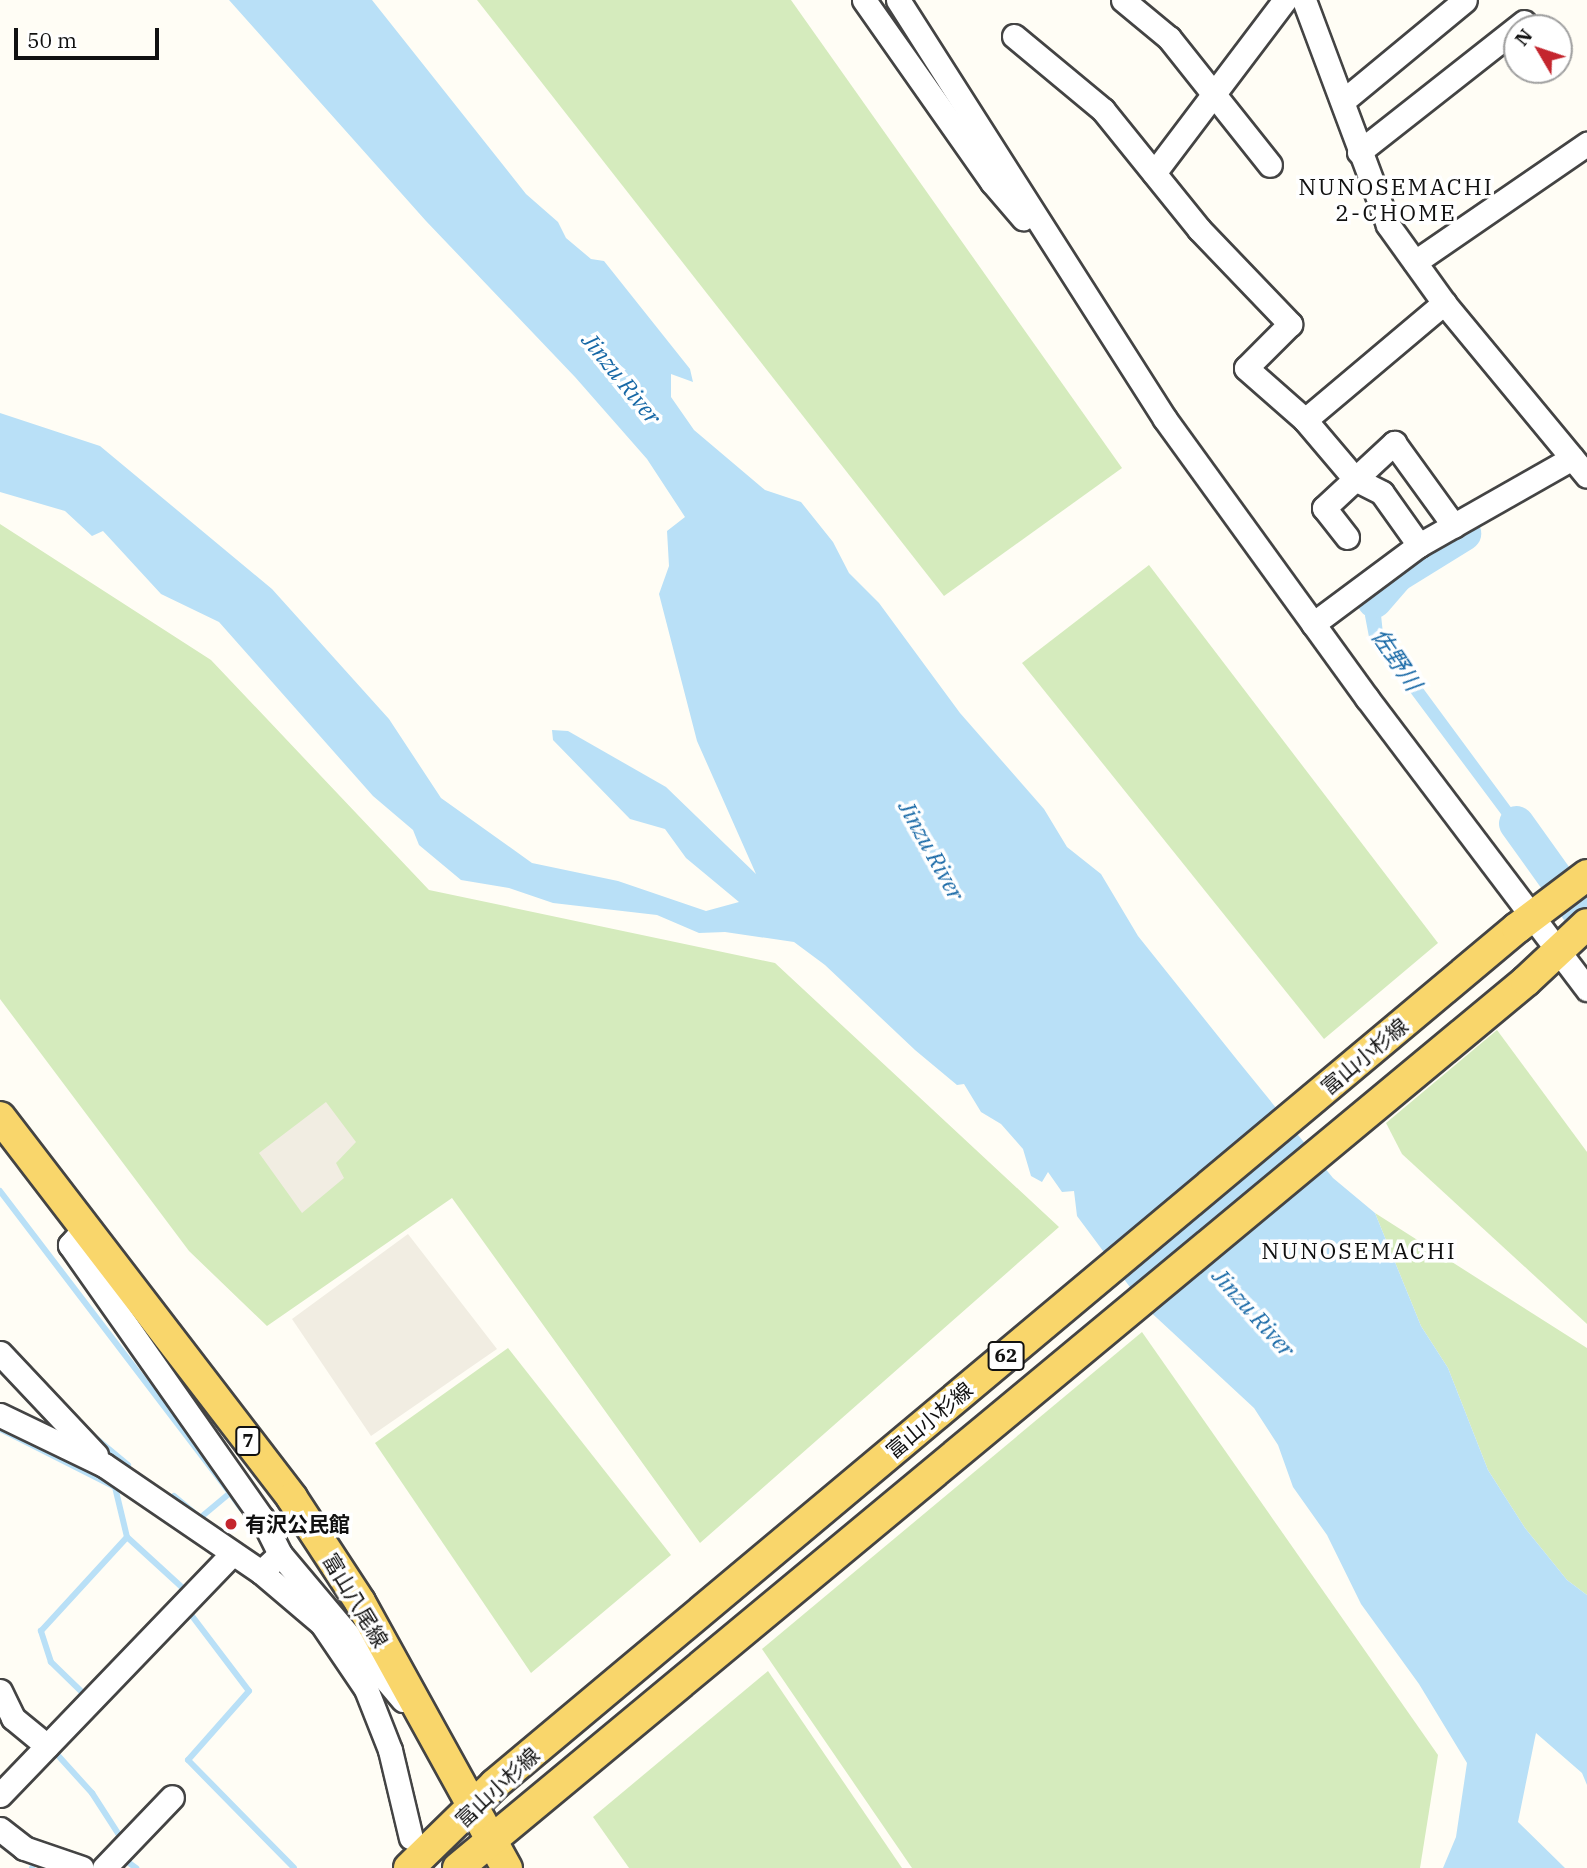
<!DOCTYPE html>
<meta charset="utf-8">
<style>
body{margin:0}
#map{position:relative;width:1587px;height:1868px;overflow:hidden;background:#fffdf5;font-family:"IBM Plex Serif","Noto Sans JP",serif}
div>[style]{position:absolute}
.green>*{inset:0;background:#d5ebbd}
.plaza>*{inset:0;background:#f1ede2}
.water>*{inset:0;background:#b9e0f7}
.stream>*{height:6px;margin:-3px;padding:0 3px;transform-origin:3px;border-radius:3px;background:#b9e0f7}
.river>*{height:35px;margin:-17.5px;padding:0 17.5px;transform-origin:17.5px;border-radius:17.5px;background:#b9e0f7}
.roads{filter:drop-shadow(2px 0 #444) drop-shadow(-2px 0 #444) drop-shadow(0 2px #444) drop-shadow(0 -2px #444)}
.minor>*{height:23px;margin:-11.5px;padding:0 11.5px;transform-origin:11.5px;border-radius:11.5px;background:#fff}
.major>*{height:30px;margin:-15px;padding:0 15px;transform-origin:15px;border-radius:15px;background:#f9d66b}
.dots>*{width:19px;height:19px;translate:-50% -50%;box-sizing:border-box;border:4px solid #fff;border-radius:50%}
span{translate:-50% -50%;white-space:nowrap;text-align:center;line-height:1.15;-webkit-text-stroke:7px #fff;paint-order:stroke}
.shield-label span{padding:2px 5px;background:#fff;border:2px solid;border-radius:5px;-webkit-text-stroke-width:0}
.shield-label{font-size:19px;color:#111;font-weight:700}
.street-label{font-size:21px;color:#111}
.poi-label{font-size:21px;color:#111;font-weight:700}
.left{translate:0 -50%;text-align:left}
.neighbourhood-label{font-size:23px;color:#111;letter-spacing:2px}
.water-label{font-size:23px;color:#1768a6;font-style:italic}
.north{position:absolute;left:1503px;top:14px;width:70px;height:70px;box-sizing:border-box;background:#fff;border:2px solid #a0a0a0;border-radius:50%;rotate:309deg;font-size:19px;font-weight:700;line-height:28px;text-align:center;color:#111}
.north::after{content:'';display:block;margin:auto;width:24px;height:32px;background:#c4262e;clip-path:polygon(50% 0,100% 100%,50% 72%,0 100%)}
.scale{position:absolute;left:14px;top:28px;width:145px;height:32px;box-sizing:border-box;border:4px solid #111;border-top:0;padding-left:9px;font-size:21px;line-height:24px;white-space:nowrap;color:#111;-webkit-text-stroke:5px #fff;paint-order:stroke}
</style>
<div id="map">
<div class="green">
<div style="clip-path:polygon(477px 0,791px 0,1122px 468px,944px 596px)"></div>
<div style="clip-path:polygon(0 524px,211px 660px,429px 890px,775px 963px,1059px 1227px,700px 1543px,452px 1198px,267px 1326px,189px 1251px,0 999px)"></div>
<div style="clip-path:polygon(1149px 565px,1438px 943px,1324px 1039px,1022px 663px)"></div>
<div style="clip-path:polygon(1497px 1030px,1587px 1152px,1587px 1324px,1402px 1154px,1386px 1123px)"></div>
<div style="clip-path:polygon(1375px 1213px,1587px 1348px,1587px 1595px,1567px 1580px,1525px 1528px,1488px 1470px,1448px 1368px,1421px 1326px)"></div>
<div style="clip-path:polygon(1142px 1332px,1438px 1755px,1420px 1868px,912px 1868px,762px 1649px)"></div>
<div style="clip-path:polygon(508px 1348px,671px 1555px,531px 1673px,375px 1443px)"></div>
<div style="clip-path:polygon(768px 1671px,902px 1868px,629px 1868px,593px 1817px)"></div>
</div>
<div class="plaza">
<div style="clip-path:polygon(326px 1102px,356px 1142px,336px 1163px,344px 1178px,302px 1213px,259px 1153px)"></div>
<div style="clip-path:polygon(408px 1234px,497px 1349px,371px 1436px,292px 1319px)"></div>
</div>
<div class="water">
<div style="clip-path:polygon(229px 0,372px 0,526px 194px,558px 222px,566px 238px,591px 259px,604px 261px,690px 369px,693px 382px,671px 374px,671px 397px,694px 430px,765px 490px,801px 502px,833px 542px,849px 573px,879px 603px,960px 713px,1044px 809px,1067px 847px,1101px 874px,1138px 936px,1238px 1061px,1333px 1178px,1375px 1213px,1421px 1326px,1448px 1368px,1488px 1470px,1525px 1528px,1567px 1580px,1587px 1595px,1587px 1785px,1582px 1773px,1536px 1733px,1518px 1822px,1565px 1868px,1443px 1868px,1456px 1837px,1467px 1763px,1419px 1684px,1361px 1604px,1327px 1535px,1293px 1487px,1278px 1445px,1254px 1408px,1144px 1306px,1077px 1216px,1074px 1191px,1062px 1192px,1048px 1172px,1042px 1182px,1031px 1176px,1023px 1149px,1001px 1124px,981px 1112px,964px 1084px,957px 1085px,915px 1050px,825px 965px,794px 942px,725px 932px,699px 933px,657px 915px,553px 903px,509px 888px,461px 880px,419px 845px,413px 830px,373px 796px,219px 622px,161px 594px,103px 531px,92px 536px,65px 511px,0 492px,0 413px,100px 446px,272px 589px,389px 719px,441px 798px,532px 863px,618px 881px,706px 911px,739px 902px,686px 858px,665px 829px,630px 819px,553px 740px,552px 730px,568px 731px,666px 787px,756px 874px,697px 741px,659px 594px,669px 566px,667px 531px,685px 517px,647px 459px,575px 377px,426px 221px)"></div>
<div style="clip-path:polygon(1399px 565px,1408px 574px,1388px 588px,1380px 605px,1383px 634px,1549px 859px,1539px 865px,1369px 637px,1365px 616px,1367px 600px,1373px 587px)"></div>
</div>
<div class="stream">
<div style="left:0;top:1191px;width:380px;rotate:52.7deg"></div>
<div style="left:0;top:1429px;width:129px;rotate:26.8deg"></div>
<div style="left:115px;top:1487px;width:51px;rotate:76.5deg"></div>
<div style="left:127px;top:1537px;width:77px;rotate:42.4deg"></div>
<div style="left:92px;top:1435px;width:47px;rotate:39.8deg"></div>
<div style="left:174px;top:1496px;width:34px;rotate:40deg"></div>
<div style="left:200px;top:1518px;width:39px;rotate:-40deg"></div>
<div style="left:230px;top:1493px;width:19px;rotate:54deg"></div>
<div style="left:189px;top:1612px;width:99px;rotate:52.8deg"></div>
<div style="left:249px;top:1691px;width:92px;rotate:131.5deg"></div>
<div style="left:188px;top:1760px;width:151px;rotate:45.5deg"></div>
<div style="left:86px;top:1696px;width:49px;rotate:-135.8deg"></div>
<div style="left:51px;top:1662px;width:33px;rotate:-108deg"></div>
<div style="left:41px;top:1631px;width:127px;rotate:-47.5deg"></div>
<div style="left:54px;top:1751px;width:57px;rotate:47.9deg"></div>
<div style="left:92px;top:1793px;width:54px;rotate:57.2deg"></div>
<div style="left:125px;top:1860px;width:14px;rotate:36deg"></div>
<div style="left:32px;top:1868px;width:3px;rotate:-72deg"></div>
</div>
<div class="river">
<div style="left:1374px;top:600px;width:35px;rotate:-49deg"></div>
<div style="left:1397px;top:574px;width:78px;rotate:-31.8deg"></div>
<div style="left:1516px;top:823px;width:122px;rotate:54.4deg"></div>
</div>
<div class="roads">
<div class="minor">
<div style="left:864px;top:0;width:223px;rotate:54.9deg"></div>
<div style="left:992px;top:182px;width:48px;rotate:49.3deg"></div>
<div style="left:898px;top:0;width:497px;rotate:57.5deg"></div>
<div style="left:1165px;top:419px;width:344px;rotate:54.1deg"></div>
<div style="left:1367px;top:698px;width:365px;rotate:52.9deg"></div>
<div style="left:1123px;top:0;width:60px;rotate:39.6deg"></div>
<div style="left:1169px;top:38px;width:162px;rotate:51.5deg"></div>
<div style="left:1304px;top:0;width:240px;rotate:69.5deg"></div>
<div style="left:1388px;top:225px;width:96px;rotate:54.3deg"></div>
<div style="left:1444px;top:303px;width:224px;rotate:50.4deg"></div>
<div style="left:1014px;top:36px;width:116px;rotate:39.7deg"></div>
<div style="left:1103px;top:110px;width:153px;rotate:51.1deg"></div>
<div style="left:1199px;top:229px;width:132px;rotate:46.2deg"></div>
<div style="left:1290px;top:324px;width:62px;rotate:135deg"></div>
<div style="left:1246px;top:368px;width:79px;rotate:41.4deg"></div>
<div style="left:1305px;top:420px;width:77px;rotate:49.7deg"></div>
<div style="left:1355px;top:479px;width:30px;rotate:27deg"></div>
<div style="left:1382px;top:493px;width:64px;rotate:54.6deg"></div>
<div style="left:1343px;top:101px;width:158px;rotate:-39.6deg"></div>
<div style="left:1359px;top:152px;width:210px;rotate:-38.2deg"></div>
<div style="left:1154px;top:173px;width:217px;rotate:-52.9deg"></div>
<div style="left:1415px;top:262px;width:209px;rotate:-34.5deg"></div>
<div style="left:1305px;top:420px;width:182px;rotate:-40.1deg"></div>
<div style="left:1347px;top:537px;width:37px;rotate:-128deg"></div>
<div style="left:1324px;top:508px;width:96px;rotate:-42.9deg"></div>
<div style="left:1394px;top:443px;width:102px;rotate:54.1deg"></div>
<div style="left:1313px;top:624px;width:132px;rotate:-36.7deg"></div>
<div style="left:1419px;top:545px;width:176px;rotate:-29.6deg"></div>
<div style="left:86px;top:1227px;width:24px;rotate:132deg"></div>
<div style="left:70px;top:1245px;width:334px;rotate:54.9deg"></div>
<div style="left:262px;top:1518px;width:40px;rotate:63.4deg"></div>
<div style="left:280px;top:1554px;width:191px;rotate:49.9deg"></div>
<div style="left:0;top:1353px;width:140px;rotate:46.7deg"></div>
<div style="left:0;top:1415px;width:115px;rotate:25.7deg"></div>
<div style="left:104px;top:1465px;width:190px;rotate:34.3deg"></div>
<div style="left:261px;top:1572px;width:26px;rotate:-43deg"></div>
<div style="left:261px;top:1572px;width:80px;rotate:40.4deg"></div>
<div style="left:322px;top:1624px;width:78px;rotate:55.9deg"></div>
<div style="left:366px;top:1689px;width:66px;rotate:68.5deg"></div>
<div style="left:390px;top:1750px;width:90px;rotate:76.6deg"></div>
<div style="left:0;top:1691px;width:30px;rotate:64deg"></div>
<div style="left:13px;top:1718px;width:44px;rotate:39.5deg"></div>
<div style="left:0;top:1795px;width:333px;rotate:-46.1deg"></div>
<div style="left:0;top:1829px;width:31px;rotate:38deg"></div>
<div style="left:24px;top:1848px;width:61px;rotate:19deg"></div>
<div style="left:104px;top:1868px;width:98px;rotate:-46.2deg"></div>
</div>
<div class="major">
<div style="left:0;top:1117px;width:480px;rotate:52.5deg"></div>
<div style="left:292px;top:1498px;width:124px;rotate:56.8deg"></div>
<div style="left:360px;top:1602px;width:304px;rotate:61.1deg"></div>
<div style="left:409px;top:1868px;width:120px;rotate:-44.3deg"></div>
<div style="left:495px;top:1784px;width:1333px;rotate:-39.95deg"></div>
<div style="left:1517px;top:928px;width:88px;rotate:-37.1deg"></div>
<div style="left:458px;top:1868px;width:1388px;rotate:-39.71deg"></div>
<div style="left:1526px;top:981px;width:83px;rotate:-43.1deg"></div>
</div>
</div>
<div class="dots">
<div style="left:231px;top:1524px;background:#c4262e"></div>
</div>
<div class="shield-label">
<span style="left:1006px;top:1356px">62</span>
<span style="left:248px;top:1441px">7</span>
</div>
<div class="street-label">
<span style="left:1364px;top:1056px;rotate:-40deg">富山小杉線</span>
<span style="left:929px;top:1420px;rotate:-40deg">富山小杉線</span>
<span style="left:356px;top:1600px;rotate:59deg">富山八尾線</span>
<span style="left:497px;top:1787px;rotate:-43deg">富山小杉線</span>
</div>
<div class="poi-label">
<span class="left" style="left:245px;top:1524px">有沢公民館</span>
</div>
<div class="neighbourhood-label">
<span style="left:1396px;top:199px">NUNOSEMACHI<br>2-CHOME</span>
<span style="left:1359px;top:1250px">NUNOSEMACHI</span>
</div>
<div class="water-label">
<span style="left:622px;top:378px;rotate:51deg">Jinzu River</span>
<span style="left:1397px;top:659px;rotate:56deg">佐野川</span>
<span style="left:932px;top:850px;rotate:61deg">Jinzu River</span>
<span style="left:1254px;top:1312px;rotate:48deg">Jinzu River</span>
</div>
<div class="north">N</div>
<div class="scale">50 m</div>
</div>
